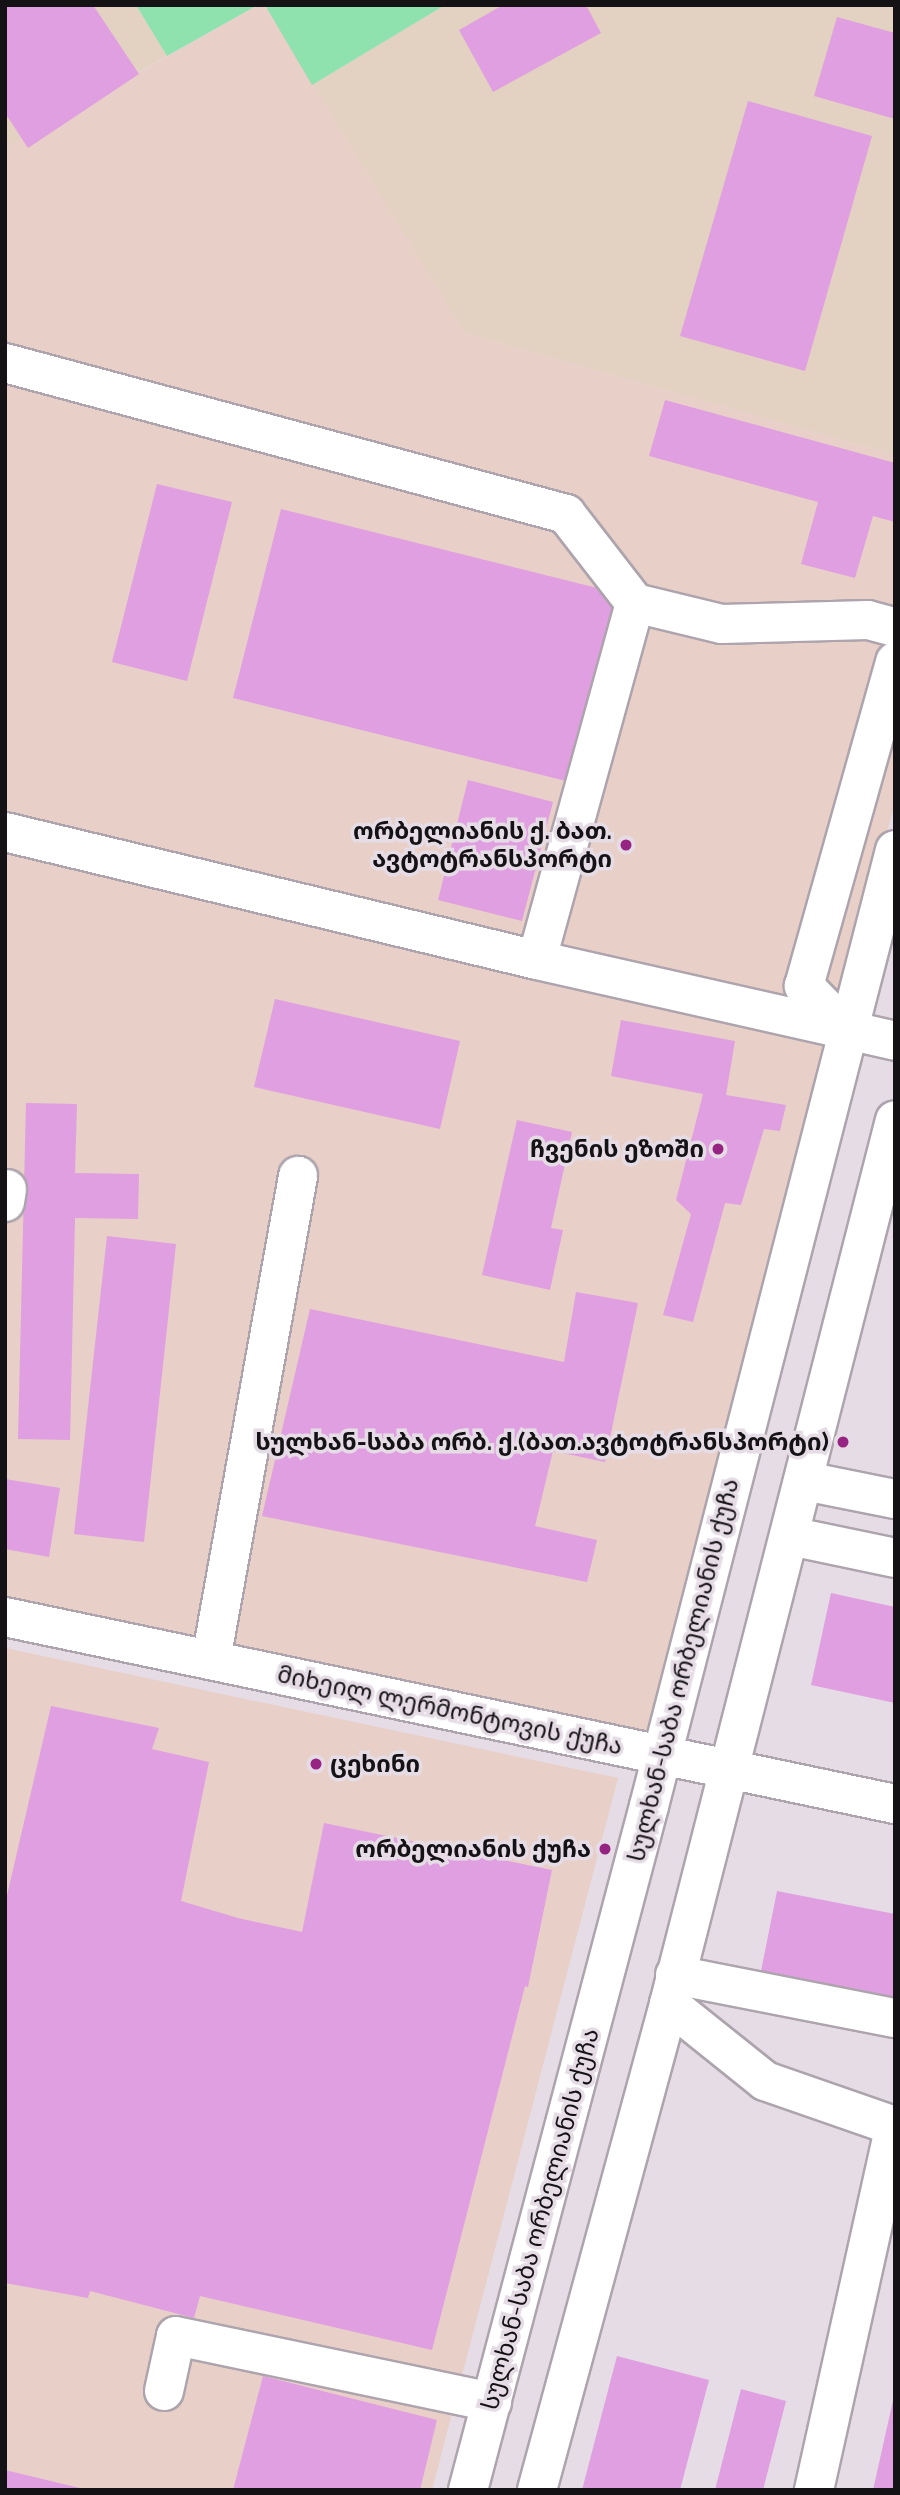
<!DOCTYPE html>
<meta charset="utf-8">
<style>
body{margin:0}
#map{position:relative;width:900px;height:2495px;overflow:hidden;background:#e5dce5;font-family:Raleway,"Noto Sans Georgian",sans-serif}
div>[style]{position:absolute}
.commercial>*{inset:0;background:#e3d2c1}
.industrial>*{inset:0;background:#e8cfc8}
.green>*{inset:0;background:#8fe1ae}
.building>*{inset:0;background:#e09fe1}
.roads{filter:drop-shadow(2px 0 #ada4ad) drop-shadow(-2px 0 #ada4ad) drop-shadow(0 2px #ada4ad) drop-shadow(0 -2px #ada4ad)}
.minor>*{height:38px;margin:-19px;padding:0 19px;transform-origin:19px;border-radius:19px;background:#fff}
.dots>*{width:19px;height:19px;translate:-50% -50%;box-sizing:border-box;border:4px solid #e5dce5;border-radius:50%}
span{translate:-50% -50%;white-space:nowrap;text-align:center;line-height:1.15;-webkit-text-stroke:7px #e5dce5;paint-order:stroke}
.poi-label{font-size:24px;color:#151215;font-weight:700}
.right{translate:-100% -50%;text-align:right}
.left{translate:0 -50%;text-align:left}
.street-label{font-size:24px;color:#151215}
.frame{position:absolute;inset:0;border:7px solid #151215;pointer-events:none}
</style>
<div id="map">
<div class="commercial">
<div style="clip-path:polygon(5px 5px,136px 5px,167px 56px,5px 148px)"></div>
<div style="clip-path:polygon(445px 5px,895px 5px,895px 455px,465px 333px,312px 85px)"></div>
</div>
<div class="industrial">
<div style="clip-path:polygon(258px 5px,265px 5px,465px 333px,895px 455px,895px 803px,810px 1114px,654px 1739px,5px 1612px,5px 148px)"></div>
<div style="clip-path:polygon(5px 1648px,618px 1778px,432px 2490px,5px 2490px)"></div>
</div>
<div class="green">
<div style="clip-path:polygon(136px 5px,258px 5px,167px 56px)"></div>
<div style="clip-path:polygon(265px 5px,445px 5px,312px 85px)"></div>
</div>
<div class="building">
<div style="clip-path:polygon(5px 5px,93px 5px,139px 74px,28px 148px,5px 113px)"></div>
<div style="clip-path:polygon(503px 5px,586px 5px,601px 33px,493px 92px,459px 30px)"></div>
<div style="clip-path:polygon(837px 17px,895px 33px,895px 119px,814px 96px)"></div>
<div style="clip-path:polygon(748px 101px,872px 136px,805px 371px,680px 336px)"></div>
<div style="clip-path:polygon(665px 400px,895px 463px,895px 522px,873px 516px,855px 578px,801px 564px,818px 502px,649px 456px)"></div>
<div style="clip-path:polygon(157px 484px,232px 502px,187px 681px,112px 662px)"></div>
<div style="clip-path:polygon(281px 509px,617px 593px,570px 782px,233px 698px)"></div>
<div style="clip-path:polygon(468px 780px,553px 802px,522px 921px,438px 900px)"></div>
<div style="clip-path:polygon(275px 999px,460px 1041px,440px 1129px,254px 1087px)"></div>
<div style="clip-path:polygon(621px 1020px,735px 1041px,726px 1095px,786px 1105px,780px 1131px,764px 1129px,741px 1205px,725px 1203px,693px 1322px,663px 1315px,691px 1214px,676px 1200px,703px 1094px,611px 1076px)"></div>
<div style="clip-path:polygon(26px 1103px,77px 1104px,75px 1173px,139px 1174px,138px 1219px,75px 1218px,70px 1440px,18px 1439px)"></div>
<div style="clip-path:polygon(517px 1120px,572px 1132px,551px 1228px,563px 1230px,550px 1290px,482px 1275px)"></div>
<div style="clip-path:polygon(107px 1236px,176px 1244px,144px 1542px,74px 1534px)"></div>
<div style="clip-path:polygon(576px 1292px,638px 1303px,605px 1462px,553px 1451px,535px 1526px,597px 1540px,587px 1582px,262px 1516px,310px 1309px,564px 1362px)"></div>
<div style="clip-path:polygon(5px 1479px,60px 1488px,49px 1557px,5px 1549px)"></div>
<div style="clip-path:polygon(831px 1593px,895px 1607px,895px 1703px,811px 1685px)"></div>
<div style="clip-path:polygon(51px 1706px,159px 1728px,152px 1749px,209px 1762px,181px 1901px,238px 1918px,302px 1932px,324px 1823px,552px 1870px,528px 1987px,525px 1986px,432px 2350px,200px 2296px,194px 2318px,90px 2291px,88px 2298px,5px 2283px,5px 1904px)"></div>
<div style="clip-path:polygon(777px 1891px,895px 1914px,895px 2003px,760px 1976px)"></div>
<div style="clip-path:polygon(617px 2356px,709px 2380px,680px 2490px,582px 2490px)"></div>
<div style="clip-path:polygon(263px 2376px,437px 2420px,420px 2490px,233px 2490px)"></div>
<div style="clip-path:polygon(741px 2389px,786px 2401px,763px 2490px,715px 2490px)"></div>
<div style="clip-path:polygon(894px 2396px,895px 2490px,873px 2490px)"></div>
<div style="clip-path:polygon(5px 2470px,84px 2489px,84px 2490px,5px 2490px)"></div>
</div>
<div class="roads">
<div class="minor">
<div style="left:5px;top:363px;width:581px;rotate:15.06deg"></div>
<div style="left:566px;top:514px;width:113px;rotate:52.2deg"></div>
<div style="left:635px;top:603px;width:370px;rotate:105.4deg"></div>
<div style="left:635px;top:603px;width:89px;rotate:13.6deg"></div>
<div style="left:722px;top:624px;width:146px;rotate:-1.6deg"></div>
<div style="left:868px;top:620px;width:28px;rotate:15deg"></div>
<div style="left:5px;top:832px;width:547px;rotate:13.53deg"></div>
<div style="left:537px;top:960px;width:367px;rotate:12.7deg"></div>
<div style="left:847px;top:1030px;width:62px;rotate:-134.3deg"></div>
<div style="left:804px;top:986px;width:337px;rotate:-74.3deg"></div>
<div style="left:5px;top:1202px;width:13px;rotate:-81deg"></div>
<div style="left:805px;top:1481px;width:92px;rotate:11.3deg"></div>
<div style="left:790px;top:1536px;width:107px;rotate:11.8deg"></div>
<div style="left:5px;top:1617px;width:909px;rotate:11.87deg"></div>
<div style="left:211px;top:1660px;width:492px;rotate:-79.8deg"></div>
<div style="left:675px;top:1975px;width:224px;rotate:11.1deg"></div>
<div style="left:669px;top:2004px;width:123px;rotate:38.7deg"></div>
<div style="left:765px;top:2081px;width:137px;rotate:19.2deg"></div>
<div style="left:164px;top:2391px;width:56px;rotate:-77.7deg"></div>
<div style="left:176px;top:2336px;width:323px;rotate:11.8deg"></div>
<div style="left:468px;top:2490px;width:708px;rotate:-75.18deg"></div>
<div style="left:649px;top:1806px;width:987px;rotate:-75.57deg"></div>
<div style="left:537px;top:2490px;width:504px;rotate:-74.8deg"></div>
<div style="left:669px;top:2004px;width:912px;rotate:-75.66deg"></div>
<div style="left:814px;top:2490px;width:373px;rotate:-77.5deg"></div>
</div>
</div>
<div class="dots">
<div style="left:626px;top:845px;background:#962482"></div>
<div style="left:718px;top:1149px;background:#962482"></div>
<div style="left:843px;top:1442px;background:#962482"></div>
<div style="left:316px;top:1764px;background:#962482"></div>
<div style="left:605px;top:1849px;background:#962482"></div>
</div>
<div class="poi-label">
<span class="right" style="left:612px;top:845px">ორბელიანის ქ. ბათ.<br>ავტოტრანსპორტი</span>
<span class="right" style="left:704px;top:1149px">ჩვენის ეზოში</span>
<span class="right" style="left:829px;top:1442px">სულხან-საბა ორბ. ქ.(ბათ.ავტოტრანსპორტი)</span>
<span class="left" style="left:330px;top:1764px">ცეხინი</span>
<span class="right" style="left:591px;top:1849px">ორბელიანის ქუჩა</span>
</div>
<div class="street-label">
<span style="left:683px;top:1670px;rotate:-76deg">სულხან-საბა ორბელიანის ქუჩა</span>
<span style="left:450px;top:1710px;rotate:12deg">მიხეილ ლერმონტოვის ქუჩა</span>
<span style="left:540px;top:2219px;rotate:-75deg">სულხან-საბა ორბელიანის ქუჩა</span>
</div>
<div class="frame"></div>
</div>
